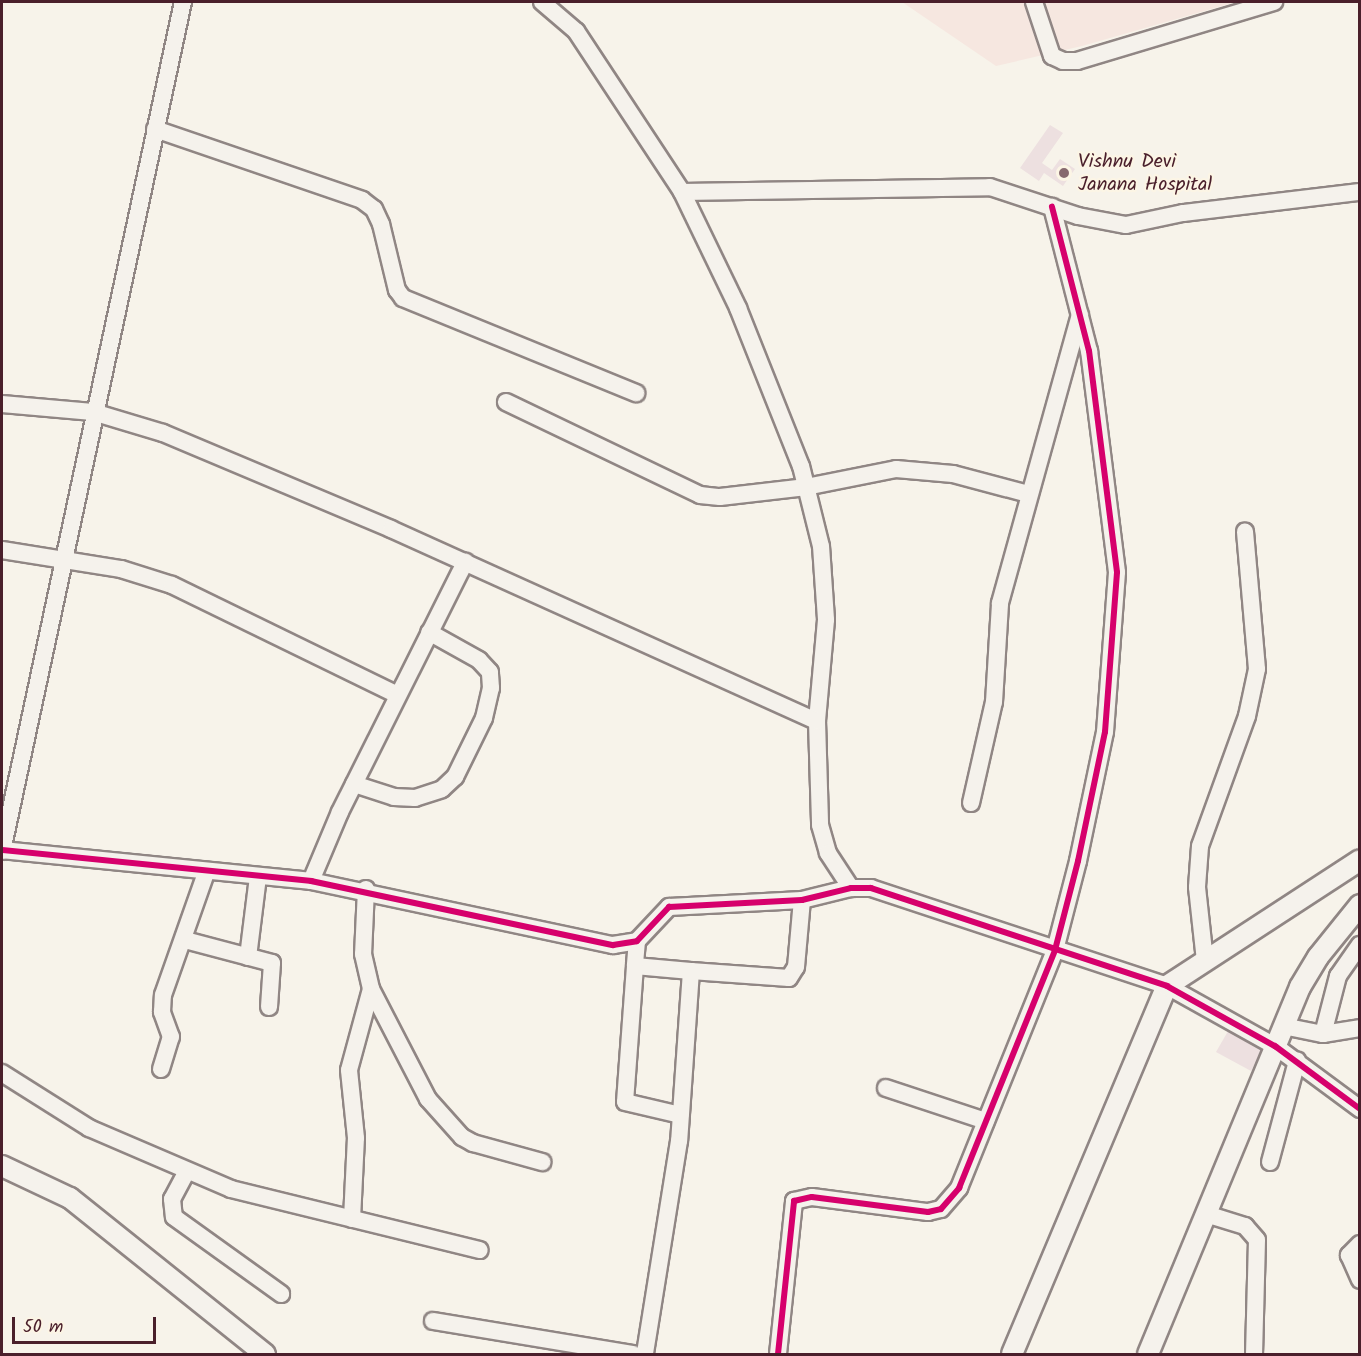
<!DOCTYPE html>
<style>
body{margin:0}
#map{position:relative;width:1361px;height:1356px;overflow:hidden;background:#f7f3ea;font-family:Kalam,sans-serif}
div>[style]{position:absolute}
.built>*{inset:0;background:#f6e7e0}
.building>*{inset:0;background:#ede0e0}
.roads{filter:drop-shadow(2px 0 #908684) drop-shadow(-2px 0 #908684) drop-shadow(0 2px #908684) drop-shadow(0 -2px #908684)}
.minor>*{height:16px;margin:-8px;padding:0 8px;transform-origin:8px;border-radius:8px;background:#f5f2ec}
.tertiary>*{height:20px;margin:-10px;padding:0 10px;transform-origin:10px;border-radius:10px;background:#f5f2ec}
.cycleway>*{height:6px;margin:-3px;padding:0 3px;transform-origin:3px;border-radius:3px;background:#d6006c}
.dots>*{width:16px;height:16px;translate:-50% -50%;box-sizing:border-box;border:3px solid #fcf5e5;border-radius:50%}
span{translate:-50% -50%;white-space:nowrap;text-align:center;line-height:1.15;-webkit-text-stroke:4.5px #fcf5e5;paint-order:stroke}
.poi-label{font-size:20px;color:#4a1f2b}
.left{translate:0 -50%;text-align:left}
.frame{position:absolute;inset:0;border:3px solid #4a1f2b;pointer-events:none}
.scale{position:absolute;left:12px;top:1317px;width:144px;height:27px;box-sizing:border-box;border:3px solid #4a1f2b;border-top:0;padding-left:8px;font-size:18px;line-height:21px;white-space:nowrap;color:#4a1f2b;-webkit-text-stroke:4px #fcf5e5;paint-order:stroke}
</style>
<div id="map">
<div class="built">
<div style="clip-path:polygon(902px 2px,1236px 2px,1082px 46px,996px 66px)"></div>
</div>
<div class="building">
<div style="clip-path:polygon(1050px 125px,1063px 133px,1042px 163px,1052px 170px,1060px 159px,1075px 169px,1063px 186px,1044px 173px,1039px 181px,1020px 168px)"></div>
<div style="clip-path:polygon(1231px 1026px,1266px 1044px,1251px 1071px,1216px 1052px)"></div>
</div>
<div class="roads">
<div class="minor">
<div style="left:542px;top:2px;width:45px;rotate:40.5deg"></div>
<div style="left:576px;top:31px;width:193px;rotate:56.6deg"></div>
<div style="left:682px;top:192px;width:129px;rotate:64.2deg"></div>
<div style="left:738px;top:308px;width:170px;rotate:68.3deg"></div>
<div style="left:801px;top:466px;width:82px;rotate:76deg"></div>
<div style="left:821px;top:546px;width:74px;rotate:86.1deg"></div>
<div style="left:826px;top:620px;width:101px;rotate:95.1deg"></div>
<div style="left:817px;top:721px;width:104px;rotate:88.3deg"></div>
<div style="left:820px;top:825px;width:29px;rotate:74deg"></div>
<div style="left:828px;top:853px;width:42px;rotate:56.7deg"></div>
<div style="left:1034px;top:2px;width:57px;rotate:71.6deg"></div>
<div style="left:1052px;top:56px;width:12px;rotate:24deg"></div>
<div style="left:1063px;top:61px;width:14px"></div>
<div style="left:1077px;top:61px;width:206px;rotate:-16.7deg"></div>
<div style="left:155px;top:129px;width:219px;rotate:18.9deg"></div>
<div style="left:362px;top:200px;width:15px;rotate:37deg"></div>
<div style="left:374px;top:209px;width:17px;rotate:65deg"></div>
<div style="left:381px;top:224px;width:68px;rotate:76.4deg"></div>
<div style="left:397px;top:290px;width:10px;rotate:53deg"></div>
<div style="left:403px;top:298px;width:252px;rotate:22.2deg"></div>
<div style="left:682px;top:192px;width:308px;rotate:-0.9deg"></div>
<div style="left:990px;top:187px;width:93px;rotate:18.2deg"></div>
<div style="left:1078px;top:216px;width:49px;rotate:10.6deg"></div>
<div style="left:1126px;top:225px;width:58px;rotate:-11.9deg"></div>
<div style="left:1183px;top:213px;width:178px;rotate:-6.8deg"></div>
<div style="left:506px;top:402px;width:215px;rotate:25.6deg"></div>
<div style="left:700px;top:495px;width:20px;rotate:6deg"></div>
<div style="left:720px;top:497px;width:87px;rotate:-6.6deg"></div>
<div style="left:806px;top:487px;width:92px;rotate:-11.3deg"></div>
<div style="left:896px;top:469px;width:57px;rotate:5deg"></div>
<div style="left:953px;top:474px;width:78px;rotate:14.9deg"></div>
<div style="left:2px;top:404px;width:91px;rotate:5deg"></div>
<div style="left:93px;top:412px;width:73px;rotate:16.7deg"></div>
<div style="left:163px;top:433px;width:247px;rotate:22.8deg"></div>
<div style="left:391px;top:529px;width:467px;rotate:24.3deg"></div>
<div style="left:2px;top:550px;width:121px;rotate:9.1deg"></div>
<div style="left:121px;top:569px;width:53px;rotate:17.4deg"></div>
<div style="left:172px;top:585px;width:251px;rotate:26deg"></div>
<div style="left:354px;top:784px;width:42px;rotate:18deg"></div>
<div style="left:394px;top:797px;width:21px;rotate:3deg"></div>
<div style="left:415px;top:798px;width:28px;rotate:-18deg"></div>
<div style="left:442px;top:789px;width:18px;rotate:-43deg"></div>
<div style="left:455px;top:777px;width:66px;rotate:-63.8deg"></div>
<div style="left:484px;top:718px;width:31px;rotate:-77deg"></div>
<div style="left:491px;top:688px;width:16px;rotate:-94deg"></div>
<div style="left:490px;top:672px;width:16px;rotate:-133deg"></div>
<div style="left:479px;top:660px;width:57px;rotate:-150.8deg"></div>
<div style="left:971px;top:803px;width:104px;rotate:-77.2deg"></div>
<div style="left:994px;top:702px;width:99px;rotate:-86.5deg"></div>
<div style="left:1000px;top:603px;width:299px;rotate:-74.5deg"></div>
<div style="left:2px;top:850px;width:311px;rotate:5.7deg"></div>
<div style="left:311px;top:881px;width:309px;rotate:12deg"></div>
<div style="left:613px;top:945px;width:24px;rotate:-9deg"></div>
<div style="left:637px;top:941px;width:47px;rotate:-46.7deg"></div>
<div style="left:669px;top:907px;width:133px;rotate:-3deg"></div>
<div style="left:802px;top:900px;width:50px;rotate:-13.8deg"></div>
<div style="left:851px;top:888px;width:20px"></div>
<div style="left:871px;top:888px;width:312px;rotate:18.3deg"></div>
<div style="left:1167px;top:986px;width:124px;rotate:29.1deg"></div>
<div style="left:1275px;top:1046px;width:106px;rotate:36.5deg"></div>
<div style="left:2px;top:851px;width:868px;rotate:-77.97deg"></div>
<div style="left:311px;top:881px;width:75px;rotate:-67.2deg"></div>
<div style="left:340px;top:812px;width:280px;rotate:-63.4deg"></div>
<div style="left:366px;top:889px;width:65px;rotate:92.6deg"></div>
<div style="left:363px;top:954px;width:36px;rotate:77deg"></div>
<div style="left:371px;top:989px;width:124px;rotate:62.6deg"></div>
<div style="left:428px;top:1099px;width:51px;rotate:48.2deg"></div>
<div style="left:462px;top:1137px;width:13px;rotate:29deg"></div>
<div style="left:473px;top:1143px;width:72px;rotate:15.4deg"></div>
<div style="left:185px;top:940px;width:90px;rotate:14.8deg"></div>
<div style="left:272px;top:963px;width:44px;rotate:93.9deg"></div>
<div style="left:637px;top:941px;width:25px;rotate:95deg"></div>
<div style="left:635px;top:966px;width:56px;rotate:5.1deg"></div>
<div style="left:691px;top:971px;width:170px;rotate:94deg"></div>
<div style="left:679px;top:1141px;width:216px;rotate:99.1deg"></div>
<div style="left:248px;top:957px;width:81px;rotate:-82.9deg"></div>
<div style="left:1205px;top:961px;width:74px;rotate:-96.2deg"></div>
<div style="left:1197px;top:887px;width:41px;rotate:-85.8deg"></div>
<div style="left:1200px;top:846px;width:138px;rotate:-70.1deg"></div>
<div style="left:1247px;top:716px;width:48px;rotate:-78deg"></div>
<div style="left:1257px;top:669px;width:138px;rotate:-95deg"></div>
<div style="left:635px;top:966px;width:136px;rotate:94.2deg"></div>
<div style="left:625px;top:1102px;width:57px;rotate:13.1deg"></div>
<div style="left:691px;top:971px;width:98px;rotate:4.1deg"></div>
<div style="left:789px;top:978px;width:13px;rotate:-58deg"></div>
<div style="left:796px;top:967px;width:67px;rotate:-84.9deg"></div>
<div style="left:1283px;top:1026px;width:41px;rotate:11.3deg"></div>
<div style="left:1323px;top:1034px;width:37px;rotate:-9deg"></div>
<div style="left:1323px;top:1034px;width:60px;rotate:-75.5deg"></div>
<div style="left:1338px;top:976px;width:38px;rotate:-55deg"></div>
<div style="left:161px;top:1069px;width:34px;rotate:-73deg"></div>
<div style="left:171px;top:1037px;width:27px;rotate:-110deg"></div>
<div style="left:162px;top:1012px;width:17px;rotate:-87deg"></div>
<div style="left:163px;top:995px;width:129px;rotate:-70.6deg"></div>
<div style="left:2px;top:1073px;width:103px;rotate:32.3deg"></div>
<div style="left:89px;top:1128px;width:155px;rotate:23.2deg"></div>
<div style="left:231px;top:1189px;width:256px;rotate:13.8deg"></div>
<div style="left:886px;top:1088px;width:105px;rotate:18.3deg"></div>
<div style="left:1270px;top:1162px;width:105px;rotate:-75deg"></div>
<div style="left:187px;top:1171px;width:32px;rotate:118deg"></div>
<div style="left:172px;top:1199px;width:18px;rotate:84deg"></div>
<div style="left:174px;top:1217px;width:132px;rotate:35.7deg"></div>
<div style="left:1206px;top:1214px;width:41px;rotate:17.1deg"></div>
<div style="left:1245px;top:1226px;width:18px;rotate:49deg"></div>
<div style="left:1257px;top:1240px;width:114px;rotate:91.5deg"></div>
<div style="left:352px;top:1219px;width:81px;rotate:-87.2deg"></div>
<div style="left:356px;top:1138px;width:68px;rotate:-95.9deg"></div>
<div style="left:349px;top:1070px;width:84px;rotate:-74.8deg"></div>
<div style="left:1360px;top:1244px;width:16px;rotate:135deg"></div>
<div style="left:1349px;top:1255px;width:27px;rotate:66deg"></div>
<div style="left:433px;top:1321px;width:203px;rotate:9.4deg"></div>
<div style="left:778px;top:1354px;width:154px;rotate:-84deg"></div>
<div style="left:794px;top:1201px;width:18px;rotate:-13deg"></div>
<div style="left:812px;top:1197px;width:117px;rotate:7.4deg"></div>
<div style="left:928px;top:1212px;width:13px;rotate:-13deg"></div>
<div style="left:941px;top:1209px;width:28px;rotate:-49deg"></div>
<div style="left:959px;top:1188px;width:257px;rotate:-68deg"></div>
<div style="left:1055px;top:950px;width:92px;rotate:-75.5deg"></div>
<div style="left:1078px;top:861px;width:132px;rotate:-78.2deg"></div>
<div style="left:1105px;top:732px;width:160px;rotate:-85.7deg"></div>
<div style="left:1117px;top:572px;width:223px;rotate:-97.2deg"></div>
<div style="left:1089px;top:351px;width:149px;rotate:-104.4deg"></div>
</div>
<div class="tertiary">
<div style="left:2px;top:1166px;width:75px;rotate:25.2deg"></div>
<div style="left:70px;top:1198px;width:250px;rotate:38.7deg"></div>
<div style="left:1012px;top:1354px;width:399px;rotate:-67.2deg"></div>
<div style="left:1167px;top:986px;width:230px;rotate:-33.1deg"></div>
<div style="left:1148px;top:1354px;width:397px;rotate:-67.5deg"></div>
<div style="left:1300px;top:987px;width:35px;rotate:-59deg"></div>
<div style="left:1318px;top:957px;width:67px;rotate:-51.1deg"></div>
</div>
</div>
<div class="cycleway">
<div style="left:2px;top:850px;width:311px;rotate:5.7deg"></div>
<div style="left:311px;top:881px;width:309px;rotate:12deg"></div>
<div style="left:613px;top:945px;width:24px;rotate:-9deg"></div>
<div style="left:637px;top:941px;width:47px;rotate:-46.7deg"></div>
<div style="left:669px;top:907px;width:133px;rotate:-3deg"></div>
<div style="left:802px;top:900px;width:50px;rotate:-13.8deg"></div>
<div style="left:851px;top:888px;width:20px"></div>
<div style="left:871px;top:888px;width:312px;rotate:18.3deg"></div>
<div style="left:1167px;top:986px;width:124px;rotate:29.1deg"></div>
<div style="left:1275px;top:1046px;width:106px;rotate:36.5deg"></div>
<div style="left:778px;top:1354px;width:154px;rotate:-84deg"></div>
<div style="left:794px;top:1201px;width:18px;rotate:-13deg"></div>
<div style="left:812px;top:1197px;width:117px;rotate:7.4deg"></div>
<div style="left:928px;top:1212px;width:13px;rotate:-13deg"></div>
<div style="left:941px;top:1209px;width:28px;rotate:-49deg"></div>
<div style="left:959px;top:1188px;width:257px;rotate:-68deg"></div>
<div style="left:1055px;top:950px;width:92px;rotate:-75.5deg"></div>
<div style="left:1078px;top:861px;width:132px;rotate:-78.2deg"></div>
<div style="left:1105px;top:732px;width:160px;rotate:-85.7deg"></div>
<div style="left:1117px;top:572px;width:223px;rotate:-97.2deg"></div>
<div style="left:1089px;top:351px;width:149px;rotate:-104.4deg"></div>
</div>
<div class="dots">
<div style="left:1064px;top:173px;background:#87696e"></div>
</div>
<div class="poi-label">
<span class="left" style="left:1078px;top:174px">Vishnu Devi<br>Janana Hospital</span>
</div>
<div class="frame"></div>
<div class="scale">50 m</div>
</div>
